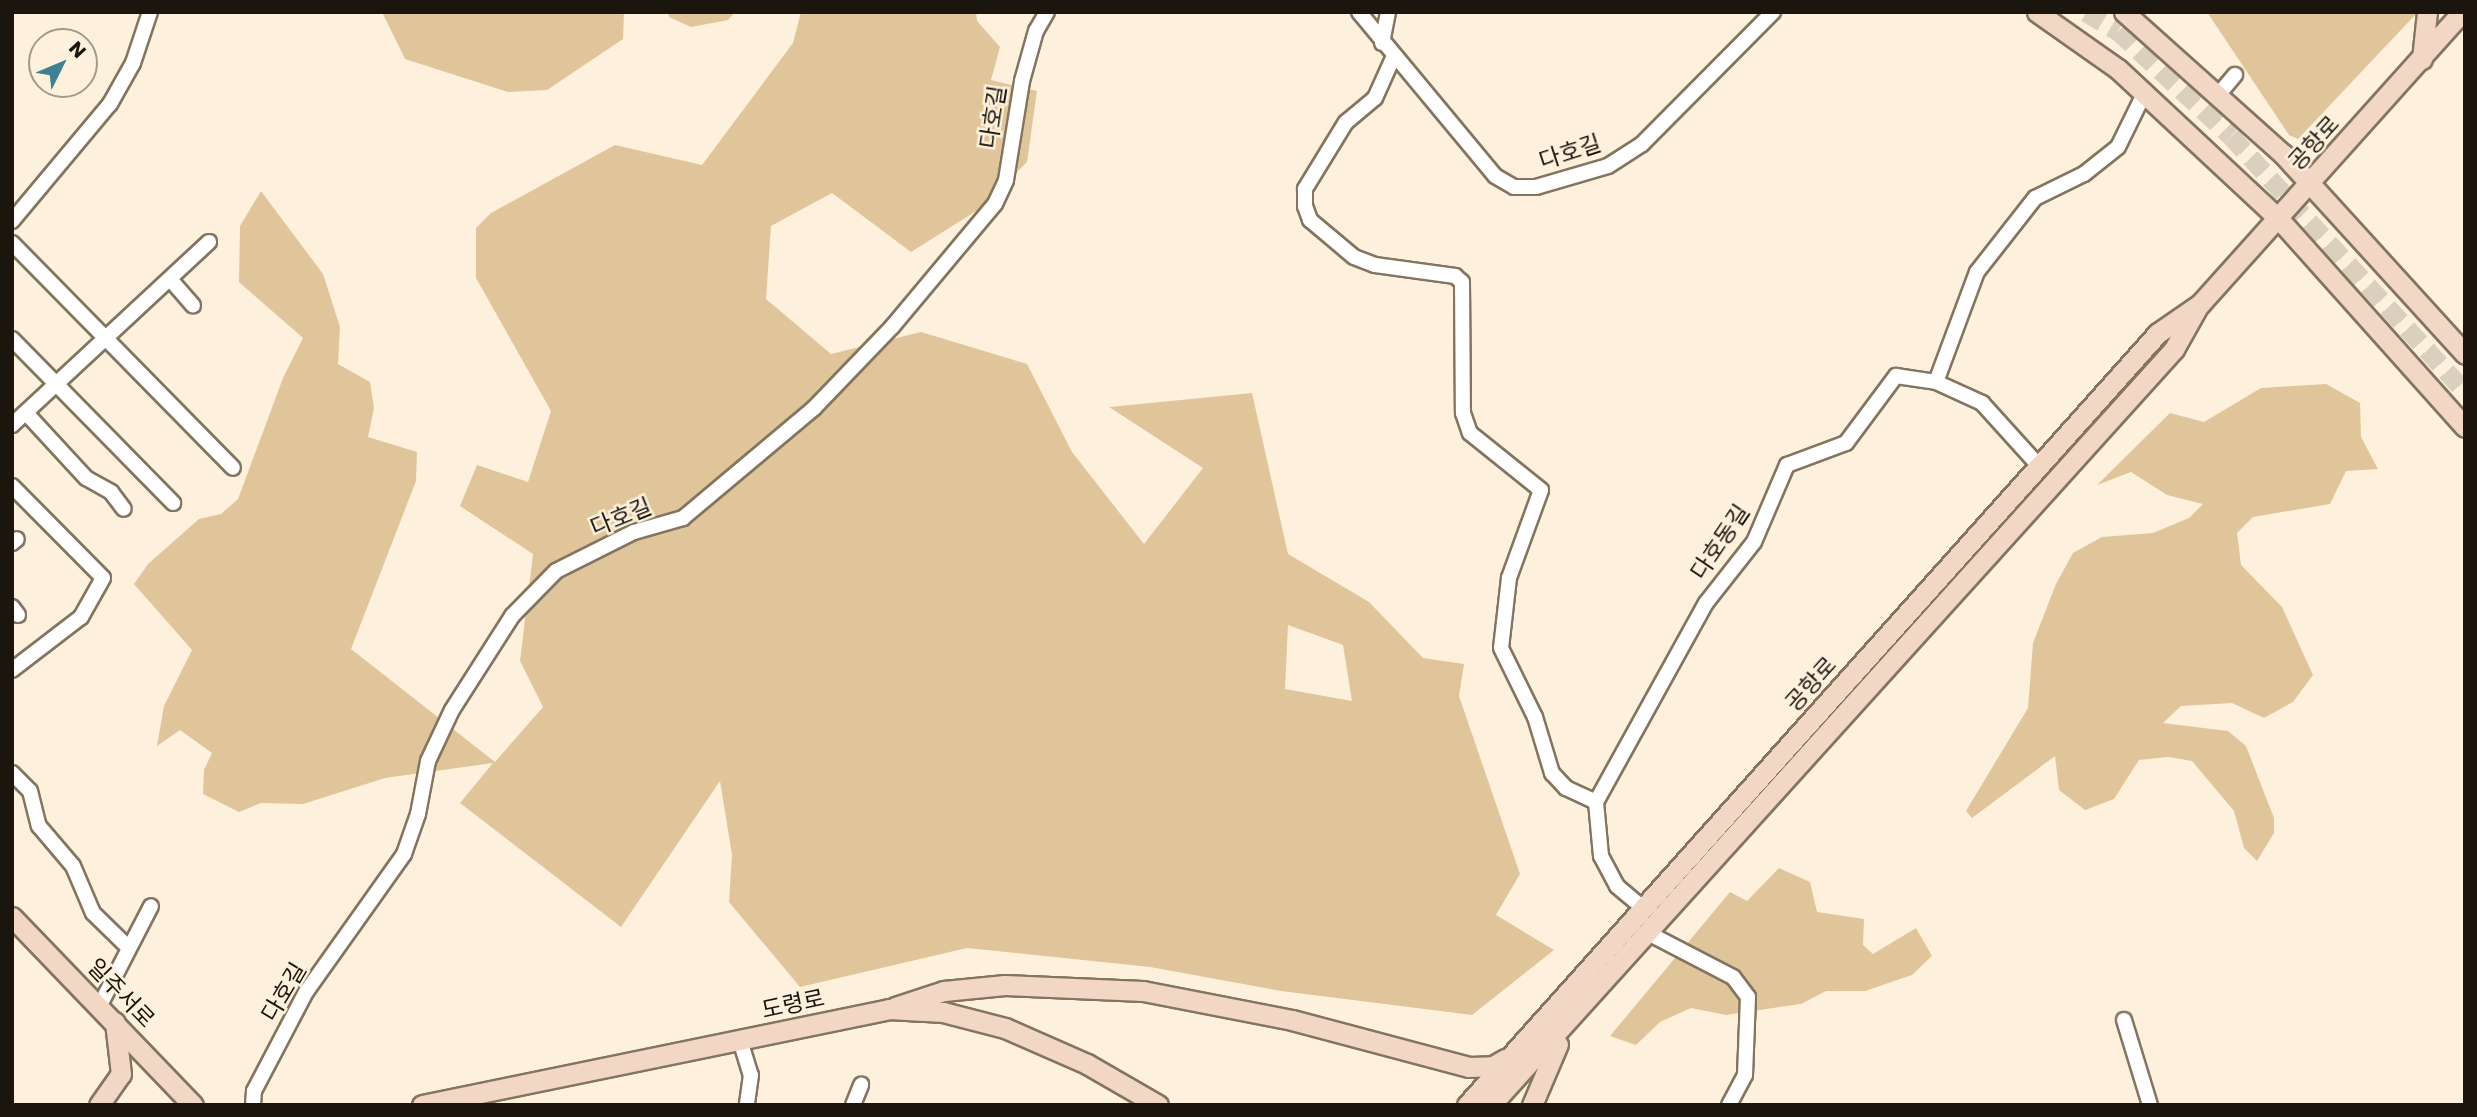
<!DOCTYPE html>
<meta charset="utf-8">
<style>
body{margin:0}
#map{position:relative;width:2477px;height:1117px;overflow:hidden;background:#fdf1dd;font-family:Poppins,"Noto Sans KR",sans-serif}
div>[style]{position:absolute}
.green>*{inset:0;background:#e1c59a}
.secondary-tunnel>*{height:19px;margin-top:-9.5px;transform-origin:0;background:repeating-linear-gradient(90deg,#dbd0be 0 19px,transparent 0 29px)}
.roads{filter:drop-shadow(2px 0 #83755f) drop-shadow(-2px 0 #83755f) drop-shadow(0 2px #83755f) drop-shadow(0 -2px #83755f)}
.street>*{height:14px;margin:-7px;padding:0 7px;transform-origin:7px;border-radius:7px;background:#fff}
.secondary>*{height:19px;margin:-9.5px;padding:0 9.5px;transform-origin:9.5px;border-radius:9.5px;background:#f2d7c5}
span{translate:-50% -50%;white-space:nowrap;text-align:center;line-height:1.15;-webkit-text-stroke:5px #fdf1dd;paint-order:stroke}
.street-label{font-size:23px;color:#1b160d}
.frame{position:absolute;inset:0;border:14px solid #1b160d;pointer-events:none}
.north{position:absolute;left:28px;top:28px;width:70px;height:70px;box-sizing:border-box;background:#fdf1dd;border:2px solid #a3998a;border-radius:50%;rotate:47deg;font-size:19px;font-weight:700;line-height:28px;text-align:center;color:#1b160d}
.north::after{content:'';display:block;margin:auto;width:24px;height:32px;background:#3e8291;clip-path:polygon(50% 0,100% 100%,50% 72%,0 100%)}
</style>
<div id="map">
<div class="green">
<div style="clip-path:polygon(382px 12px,624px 12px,623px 39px,547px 90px,508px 92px,405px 59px)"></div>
<div style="clip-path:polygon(668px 12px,735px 12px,728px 20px,691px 27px,669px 17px)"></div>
<div style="clip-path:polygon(evenodd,801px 12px,976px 12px,977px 21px,1000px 47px,991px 80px,1037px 91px,1027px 162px,981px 208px,911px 252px,832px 193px,771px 226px,766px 299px,831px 354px,921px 332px,1027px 364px,1072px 452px,1144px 544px,1203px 468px,1109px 407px,1252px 393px,1288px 554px,1369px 602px,1423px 658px,1464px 664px,1459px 696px,1520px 874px,1496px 915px,1554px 950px,1472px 1015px,1281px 991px,1150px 967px,967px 948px,800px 987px,729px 902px,732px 855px,720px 781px,621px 927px,460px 803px,493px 763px,385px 778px,303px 804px,261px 803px,239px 812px,203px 794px,204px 770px,212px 753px,180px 730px,157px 746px,164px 706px,192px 650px,134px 584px,148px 564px,199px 519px,221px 514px,238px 499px,283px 378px,303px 338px,239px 282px,240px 226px,261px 191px,323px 274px,340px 327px,338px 364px,370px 382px,374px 408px,368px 437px,417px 452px,416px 481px,351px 649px,495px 762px,543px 707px,520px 661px,533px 554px,460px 506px,477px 465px,528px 482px,551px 411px,476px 278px,476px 228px,491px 213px,615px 145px,702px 165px,793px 43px,801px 12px,1288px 625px,1343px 645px,1352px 701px,1285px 689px,1288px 625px)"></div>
<div style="clip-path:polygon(2207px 12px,2416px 12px,2416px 14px,2298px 139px,2289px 135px)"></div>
<div style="clip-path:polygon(2326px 384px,2360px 403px,2361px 437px,2378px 469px,2346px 471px,2330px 504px,2253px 517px,2237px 533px,2241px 565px,2282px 607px,2313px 675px,2293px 702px,2264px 718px,2232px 703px,2181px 706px,2163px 723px,2228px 731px,2246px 746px,2274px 818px,2274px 833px,2257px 861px,2244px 848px,2234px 811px,2192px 761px,2168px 757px,2139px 760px,2114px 799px,2085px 810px,2059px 790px,2055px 756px,1972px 818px,1966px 811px,2028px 708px,2033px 643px,2056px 584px,2073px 553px,2102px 537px,2153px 533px,2189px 518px,2203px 504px,2167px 495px,2131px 472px,2097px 485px,2170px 413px,2204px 422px,2261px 388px)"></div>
<div style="clip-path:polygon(1779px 868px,1810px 882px,1817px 912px,1864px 919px,1863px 945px,1873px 954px,1916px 928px,1932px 956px,1912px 975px,1865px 991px,1826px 991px,1801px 1004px,1726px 1015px,1691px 1008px,1660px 1022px,1636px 1045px,1610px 1036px,1730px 892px,1747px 901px)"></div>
</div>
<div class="secondary-tunnel">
<div style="left:2086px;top:12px;width:37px;rotate:31deg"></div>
<div style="left:2118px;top:31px;width:154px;rotate:42.9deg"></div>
<div style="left:2231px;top:136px;width:346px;rotate:47.5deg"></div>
</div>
<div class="roads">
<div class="street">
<div style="left:1359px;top:12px;width:213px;rotate:50.3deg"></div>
<div style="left:1495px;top:176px;width:22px;rotate:30deg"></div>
<div style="left:1514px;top:187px;width:22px"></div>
<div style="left:1536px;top:187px;width:75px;rotate:-16.3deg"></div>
<div style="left:1608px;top:166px;width:40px;rotate:-32.9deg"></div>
<div style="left:1642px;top:144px;width:186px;rotate:-45.2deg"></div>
<div style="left:1382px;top:43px;width:32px;rotate:-79deg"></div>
<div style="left:1393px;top:58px;width:44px;rotate:114.2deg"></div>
<div style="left:1375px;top:98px;width:38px;rotate:140deg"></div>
<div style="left:1346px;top:122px;width:79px;rotate:121.5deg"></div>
<div style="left:1305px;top:189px;width:17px;rotate:90deg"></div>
<div style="left:1305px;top:206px;width:15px;rotate:70deg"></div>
<div style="left:1310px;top:220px;width:57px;rotate:40.1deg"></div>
<div style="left:1354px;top:257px;width:22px;rotate:21deg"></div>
<div style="left:1375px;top:265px;width:81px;rotate:7.8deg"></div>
<div style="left:1455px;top:276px;width:9px;rotate:41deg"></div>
<div style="left:1462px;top:282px;width:131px;rotate:89.6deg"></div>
<div style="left:1463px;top:413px;width:21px;rotate:71deg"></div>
<div style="left:1470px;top:433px;width:91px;rotate:38.8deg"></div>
<div style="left:1541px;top:490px;width:94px;rotate:110deg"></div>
<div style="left:1509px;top:578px;width:70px;rotate:96.5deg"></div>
<div style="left:1501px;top:648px;width:77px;rotate:63.8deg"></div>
<div style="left:1535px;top:717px;width:59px;rotate:73.1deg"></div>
<div style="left:1552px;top:773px;width:21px;rotate:47deg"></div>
<div style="left:1566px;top:788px;width:33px;rotate:25deg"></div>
<div style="left:2219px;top:94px;width:25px;rotate:-50deg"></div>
<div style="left:12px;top:221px;width:153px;rotate:-50.1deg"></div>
<div style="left:110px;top:104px;width:47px;rotate:-60.7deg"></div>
<div style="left:133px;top:63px;width:54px;rotate:-71.6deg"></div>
<div style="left:12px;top:243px;width:315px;rotate:45.5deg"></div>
<div style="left:170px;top:279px;width:35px;rotate:49deg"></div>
<div style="left:12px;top:339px;width:230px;rotate:45.5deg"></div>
<div style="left:1936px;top:382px;width:51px;rotate:24.5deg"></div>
<div style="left:1982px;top:403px;width:85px;rotate:47.9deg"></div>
<div style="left:27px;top:414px;width:87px;rotate:47.3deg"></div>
<div style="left:86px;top:478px;width:29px;rotate:29deg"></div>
<div style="left:111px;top:492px;width:21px;rotate:53deg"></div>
<div style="left:12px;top:425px;width:269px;rotate:-42.9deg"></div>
<div style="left:12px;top:486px;width:129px;rotate:45.3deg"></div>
<div style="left:103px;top:578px;width:45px;rotate:119.4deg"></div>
<div style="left:81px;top:617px;width:87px;rotate:142.5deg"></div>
<div style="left:12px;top:543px;width:6px;rotate:-39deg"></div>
<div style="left:12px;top:607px;width:10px;rotate:53deg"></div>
<div style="left:12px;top:773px;width:25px;rotate:45deg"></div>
<div style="left:30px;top:791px;width:36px;rotate:76deg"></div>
<div style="left:39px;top:826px;width:52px;rotate:49.6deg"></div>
<div style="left:73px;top:866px;width:51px;rotate:66.9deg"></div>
<div style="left:93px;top:913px;width:49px;rotate:44.2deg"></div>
<div style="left:1643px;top:908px;width:34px;rotate:-140deg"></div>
<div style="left:1617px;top:886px;width:34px;rotate:-118deg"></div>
<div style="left:1601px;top:856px;width:54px;rotate:-95.3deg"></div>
<div style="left:1596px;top:802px;width:227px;rotate:-61.1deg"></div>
<div style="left:1706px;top:603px;width:78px;rotate:-51.8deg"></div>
<div style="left:1754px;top:542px;width:84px;rotate:-66.8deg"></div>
<div style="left:1787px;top:465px;width:63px;rotate:-20.4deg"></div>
<div style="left:1846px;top:443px;width:84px;rotate:-53.3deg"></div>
<div style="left:1896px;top:376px;width:40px;rotate:8.5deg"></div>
<div style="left:1936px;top:382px;width:117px;rotate:-69.6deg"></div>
<div style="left:1977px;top:272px;width:94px;rotate:-51.9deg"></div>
<div style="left:2035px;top:198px;width:55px;rotate:-26.1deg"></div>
<div style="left:2084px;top:174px;width:43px;rotate:-38.5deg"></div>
<div style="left:2118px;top:147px;width:59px;rotate:-63.9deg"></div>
<div style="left:1648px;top:933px;width:96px;rotate:27.4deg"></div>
<div style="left:1733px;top:977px;width:25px;rotate:53deg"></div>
<div style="left:1748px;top:997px;width:78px;rotate:92.2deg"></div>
<div style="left:1745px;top:1075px;width:34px;rotate:118deg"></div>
<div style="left:100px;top:1005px;width:111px;rotate:-62.7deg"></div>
<div style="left:2124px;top:1020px;width:89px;rotate:73deg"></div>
<div style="left:740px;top:1040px;width:37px;rotate:73deg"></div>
<div style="left:751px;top:1075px;width:30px;rotate:98deg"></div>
<div style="left:253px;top:1105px;width:14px;rotate:-86deg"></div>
<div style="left:254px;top:1091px;width:112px;rotate:-62.3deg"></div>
<div style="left:306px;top:992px;width:169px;rotate:-54.6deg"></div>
<div style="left:404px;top:854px;width:42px;rotate:-70.7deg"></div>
<div style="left:418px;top:814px;width:54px;rotate:-79.3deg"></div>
<div style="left:428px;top:761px;width:56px;rotate:-64.8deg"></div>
<div style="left:452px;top:710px;width:112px;rotate:-57.4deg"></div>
<div style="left:512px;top:616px;width:63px;rotate:-45.6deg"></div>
<div style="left:556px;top:571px;width:87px;rotate:-26.6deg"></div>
<div style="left:634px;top:532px;width:51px;rotate:-15.9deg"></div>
<div style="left:683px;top:518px;width:171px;rotate:-40deg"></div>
<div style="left:814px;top:408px;width:112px;rotate:-46.1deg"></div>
<div style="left:892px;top:327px;width:160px;rotate:-50.1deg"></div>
<div style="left:995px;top:204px;width:26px;rotate:-65deg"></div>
<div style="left:1006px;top:180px;width:100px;rotate:-80.8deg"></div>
<div style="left:1022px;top:81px;width:52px;rotate:-74.4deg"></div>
<div style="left:1036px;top:31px;width:22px;rotate:-60deg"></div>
<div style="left:853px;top:1105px;width:22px;rotate:-68deg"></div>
</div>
<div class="secondary">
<div style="left:2037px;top:12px;width:99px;rotate:35.1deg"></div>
<div style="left:2118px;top:69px;width:219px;rotate:43deg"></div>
<div style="left:2278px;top:218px;width:280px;rotate:48.2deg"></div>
<div style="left:2124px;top:12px;width:213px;rotate:41.8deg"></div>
<div style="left:2283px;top:154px;width:270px;rotate:47.7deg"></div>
<div style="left:2422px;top:59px;width:47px;rotate:-83.9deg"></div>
<div style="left:12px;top:917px;width:261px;rotate:46.1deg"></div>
<div style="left:895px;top:1007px;width:52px;rotate:-18.1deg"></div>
<div style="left:944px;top:991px;width:61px;rotate:-5.6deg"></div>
<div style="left:1005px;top:985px;width:138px;rotate:2.5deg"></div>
<div style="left:1143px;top:991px;width:152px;rotate:11deg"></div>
<div style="left:1292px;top:1020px;width:183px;rotate:14.9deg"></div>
<div style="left:1469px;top:1067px;width:24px;rotate:-2deg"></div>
<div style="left:1493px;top:1066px;width:14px;rotate:-30deg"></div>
<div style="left:99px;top:1105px;width:38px;rotate:-55deg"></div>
<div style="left:121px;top:1074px;width:52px;rotate:-96.6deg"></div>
<div style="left:422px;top:1105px;width:477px;rotate:-11.6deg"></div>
<div style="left:889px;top:1009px;width:54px;rotate:3.2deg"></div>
<div style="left:943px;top:1012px;width:64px;rotate:14.5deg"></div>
<div style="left:1005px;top:1028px;width:90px;rotate:23.7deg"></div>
<div style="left:1087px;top:1064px;width:82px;rotate:30deg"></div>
<div style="left:1467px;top:1105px;width:1036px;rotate:-48.17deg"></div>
<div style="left:2158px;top:333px;width:51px;rotate:-34.6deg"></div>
<div style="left:2200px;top:304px;width:392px;rotate:-48.1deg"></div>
<div style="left:1491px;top:1105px;width:1019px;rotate:-47.9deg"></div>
<div style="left:2174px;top:349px;width:47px;rotate:-60.7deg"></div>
<div style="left:1532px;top:1105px;width:66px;rotate:-66.9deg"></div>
</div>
</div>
<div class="street-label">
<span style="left:993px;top:117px;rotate:-81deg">다호길</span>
<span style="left:2314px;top:143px;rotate:-48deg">공항로</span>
<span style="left:1570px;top:152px;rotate:-18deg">다호길</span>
<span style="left:621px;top:517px;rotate:-22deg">다호길</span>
<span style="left:1720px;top:542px;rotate:-56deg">다호동길</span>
<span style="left:1811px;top:684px;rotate:-48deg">공항로</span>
<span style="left:284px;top:992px;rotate:-59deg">다호길</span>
<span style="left:121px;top:993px;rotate:46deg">일주서로</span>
<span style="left:793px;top:1004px;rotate:-12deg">도령로</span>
</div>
<div class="frame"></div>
<div class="north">N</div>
</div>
